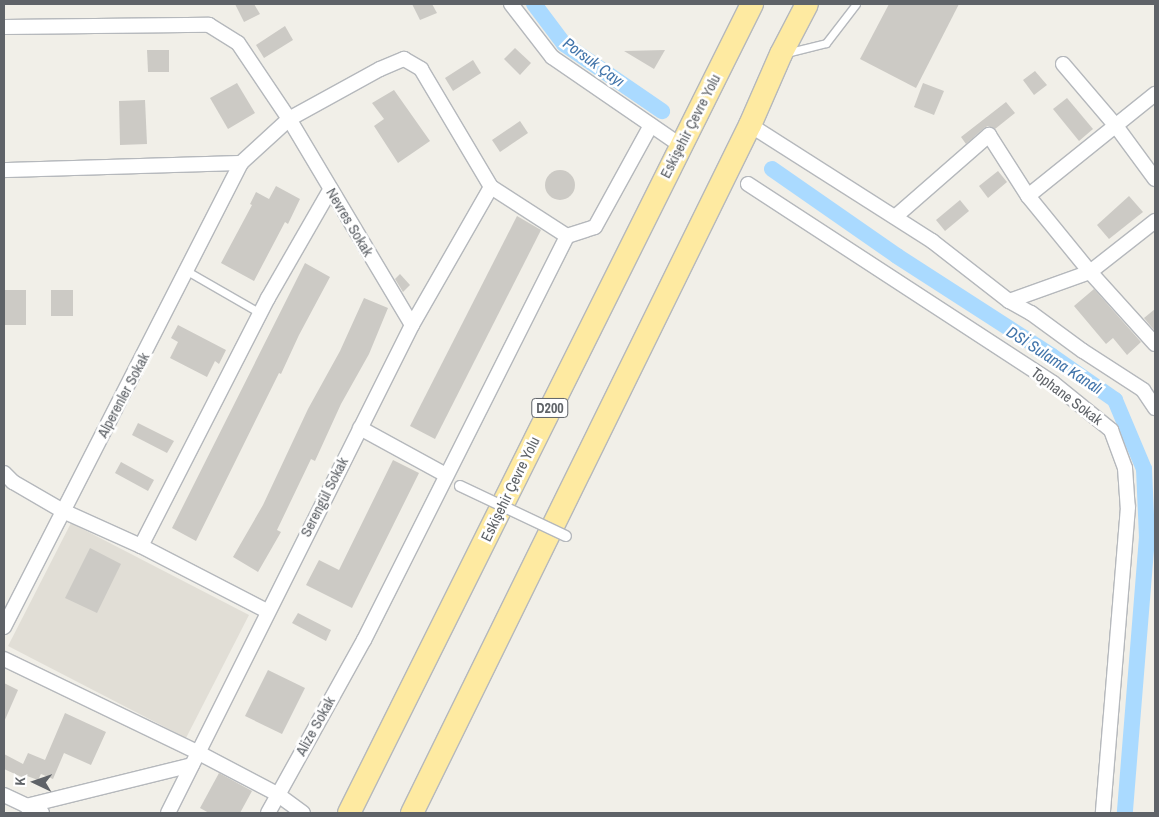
<!DOCTYPE html>
<meta charset="utf-8">
<style>
body{margin:0}
#map{position:relative;width:1159px;height:817px;overflow:hidden;background:#f1efe8;font-family:"Archivo Narrow",sans-serif}
div>[style]{position:absolute}
.education>*{inset:0;background:#e1ded6}
.canal>*{height:16px;margin:-8px;padding:0 8px;transform-origin:8px;border-radius:8px;background:#aadaff}
.building>*{inset:0;background:#cccac5}
.round{border-radius:50%}
.roads{filter:drop-shadow(1px 0 #b5b8bc) drop-shadow(-1px 0 #b5b8bc) drop-shadow(0 1px #b5b8bc) drop-shadow(0 -1px #b5b8bc)}
.service>*{height:7px;margin:-3.5px;padding:0 3.5px;transform-origin:3.5px;border-radius:3.5px;background:#fff}
.minor>*{height:14px;margin:-7px;padding:0 7px;transform-origin:7px;border-radius:7px;background:#fff}
.trunk>*{height:22px;margin:-11px;padding:0 11px;transform-origin:11px;border-radius:11px;background:#feeaa1}
.bridges{filter:drop-shadow(1px 0 #b5b8bc) drop-shadow(-1px 0 #b5b8bc) drop-shadow(0 1px #b5b8bc) drop-shadow(0 -1px #b5b8bc)}
.pedestrian-bridge>*{height:10px;margin:-5px;padding:0 5px;transform-origin:5px;border-radius:5px;background:#fff}
span{translate:-50% -50%;white-space:nowrap;text-align:center;line-height:1.15;-webkit-text-stroke:5px #fff;paint-order:stroke}
.shield-label span{padding:1px 4px;background:#fff;border:1px solid;border-radius:4px;-webkit-text-stroke-width:0}
.shield-label{font-size:14px;color:#5f6368;font-weight:700}
.street-label{font-size:15px;color:#5f6368}
.water-label{font-size:16px;color:#4174aa;font-style:italic}
.frame{position:absolute;inset:0;border:5px solid #5f6368;pointer-events:none}
.north{position:absolute;left:10px;top:757px;width:50px;height:50px;-webkit-text-stroke:4px #fff;paint-order:stroke;rotate:273deg;font-size:14px;font-weight:700;line-height:20px;text-align:center;color:#5f6368}
.north::after{content:'';display:block;margin:auto;width:18px;height:22px;background:#5f6368;clip-path:polygon(50% 0,100% 100%,50% 72%,0 100%)}
</style>
<div id="map">
<div class="education">
<div style="clip-path:polygon(71px 523px,249px 615px,186px 738px,8px 646px)"></div>
</div>
<div class="canal">
<div style="left:534px;top:4px;width:50px;rotate:53.1deg"></div>
<div style="left:564px;top:44px;width:119px;rotate:34.4deg"></div>
<div style="left:772px;top:169px;width:152px;rotate:34.8deg"></div>
<div style="left:897px;top:256px;width:184px;rotate:32.8deg"></div>
<div style="left:1052px;top:356px;width:77px;rotate:34.9deg"></div>
<div style="left:1115px;top:400px;width:75px;rotate:67.2deg"></div>
<div style="left:1144px;top:469px;width:68px;rotate:87.5deg"></div>
<div style="left:1147px;top:537px;width:277px;rotate:94.6deg"></div>
</div>
<div class="building">
<div style="clip-path:polygon(235px 4px,254px 4px,260px 14px,244px 22px)"></div>
<div style="clip-path:polygon(412px 4px,432px 4px,437px 13px,420px 20px)"></div>
<div style="clip-path:polygon(889px 4px,959px 4px,916px 88px,860px 59px)"></div>
<div style="clip-path:polygon(285px 26px,293px 40px,264px 58px,256px 45px)"></div>
<div style="clip-path:polygon(515px 48px,531px 63px,520px 75px,504px 59px)"></div>
<div style="clip-path:polygon(147px 50px,169px 50px,169px 72px,148px 72px)"></div>
<div style="clip-path:polygon(665px 50px,654px 69px,624px 51px)"></div>
<div style="clip-path:polygon(473px 60px,481px 73px,453px 91px,445px 78px)"></div>
<div style="clip-path:polygon(1035px 71px,1047px 85px,1034px 95px,1023px 80px)"></div>
<div style="clip-path:polygon(237px 83px,255px 113px,228px 129px,210px 98px)"></div>
<div style="clip-path:polygon(923px 83px,944px 91px,934px 115px,914px 107px)"></div>
<div style="clip-path:polygon(394px 90px,430px 141px,398px 163px,374px 126px,384px 119px,372px 103px)"></div>
<div style="clip-path:polygon(1067px 98px,1093px 129px,1079px 141px,1053px 109px)"></div>
<div style="clip-path:polygon(145px 100px,147px 144px,120px 145px,119px 101px)"></div>
<div style="clip-path:polygon(1006px 102px,1015px 113px,995px 129px,988px 126px,984px 128px,966px 144px,961px 137px)"></div>
<div style="clip-path:polygon(520px 121px,528px 133px,500px 152px,492px 140px)"></div>
<div class="round" style="left:545px;top:170px;width:30px;height:30px"></div>
<div style="clip-path:polygon(998px 171px,1007px 182px,988px 198px,979px 186px)"></div>
<div style="clip-path:polygon(276px 186px,300px 199px,288px 224px,285px 222px,254px 281px,221px 263px,252px 205px,250px 204px,256px 192px,269px 199px)"></div>
<div style="clip-path:polygon(1129px 196px,1143px 212px,1109px 239px,1097px 225px)"></div>
<div style="clip-path:polygon(960px 200px,969px 211px,945px 231px,936px 220px)"></div>
<div style="clip-path:polygon(517px 216px,541px 230px,435px 439px,410px 426px)"></div>
<div style="clip-path:polygon(305px 263px,330px 277px,299px 335px,281px 374px,279px 373px,196px 541px,172px 528px)"></div>
<div style="clip-path:polygon(400px 274px,410px 285px,403px 292px,395px 279px)"></div>
<div style="clip-path:polygon(1094px 289px,1141px 342px,1127px 355px,1113px 338px,1106px 344px,1074px 306px)"></div>
<div style="clip-path:polygon(4px 290px,26px 290px,26px 325px,4px 325px)"></div>
<div style="clip-path:polygon(51px 290px,73px 290px,73px 316px,51px 316px)"></div>
<div style="clip-path:polygon(364px 298px,388px 308px,369px 354px,341px 404px,315px 461px,311px 459px,277px 530px,281px 532px,258px 572px,233px 557px,263px 505px,308px 409px,340px 351px)"></div>
<div style="clip-path:polygon(1155px 309px,1155px 330px,1154px 330px,1144px 318px)"></div>
<div style="clip-path:polygon(178px 325px,226px 350px,219px 364px,215px 361px,207px 377px,170px 358px,178px 342px,171px 338px)"></div>
<div style="clip-path:polygon(138px 423px,174px 441px,167px 453px,132px 435px)"></div>
<div style="clip-path:polygon(393px 460px,419px 473px,352px 608px,306px 585px,319px 560px,339px 570px)"></div>
<div style="clip-path:polygon(121px 462px,154px 480px,148px 491px,115px 473px)"></div>
<div style="clip-path:polygon(90px 548px,121px 564px,97px 613px,65px 598px)"></div>
<div style="clip-path:polygon(298px 613px,331px 630px,326px 641px,292px 623px)"></div>
<div style="clip-path:polygon(268px 670px,305px 688px,282px 734px,245px 716px)"></div>
<div style="clip-path:polygon(4px 683px,18px 690px,4px 722px)"></div>
<div style="clip-path:polygon(65px 713px,106px 732px,91px 765px,64px 753px,53px 779px,41px 774px,38px 780px,27px 776px,26px 779px,4px 769px,4px 754px,23px 764px,28px 753px,45px 760px)"></div>
<div style="clip-path:polygon(219px 773px,252px 791px,240px 813px,209px 813px,200px 808px)"></div>
</div>
<div class="roads">
<div class="service">
<div style="left:786px;top:53px;width:41px;rotate:-14deg"></div>
<div style="left:826px;top:43px;width:49px;rotate:-52.4deg"></div>
<div style="left:187px;top:271px;width:84px;rotate:29.9deg"></div>
</div>
<div class="minor">
<div style="left:511px;top:4px;width:67px;rotate:52.3deg"></div>
<div style="left:552px;top:57px;width:155px;rotate:34.5deg"></div>
<div style="left:4px;top:27px;width:205px;rotate:-0.6deg"></div>
<div style="left:209px;top:25px;width:34px;rotate:32deg"></div>
<div style="left:238px;top:43px;width:92px;rotate:56.1deg"></div>
<div style="left:289px;top:119px;width:65px;rotate:137.5deg"></div>
<div style="left:241px;top:163px;width:237px;rotate:178.3deg"></div>
<div style="left:1063px;top:64px;width:82px;rotate:49.5deg"></div>
<div style="left:1116px;top:126px;width:66px;rotate:53.7deg"></div>
<div style="left:750px;top:125px;width:216px;rotate:32.5deg"></div>
<div style="left:932px;top:241px;width:98px;rotate:37.9deg"></div>
<div style="left:1009px;top:301px;width:86px;rotate:-19.7deg"></div>
<div style="left:1090px;top:272px;width:83px;rotate:-38.1deg"></div>
<div style="left:748px;top:184px;width:364px;rotate:33.1deg"></div>
<div style="left:1053px;top:383px;width:75px;rotate:39deg"></div>
<div style="left:1111px;top:430px;width:40px;rotate:69.8deg"></div>
<div style="left:1125px;top:468px;width:39px;rotate:86deg"></div>
<div style="left:1128px;top:507px;width:307px;rotate:94.7deg"></div>
<div style="left:1028px;top:196px;width:163px;rotate:-38.8deg"></div>
<div style="left:895px;top:217px;width:125px;rotate:-41.1deg"></div>
<div style="left:989px;top:135px;width:72px;rotate:57.4deg"></div>
<div style="left:1028px;top:196px;width:98px;rotate:50.8deg"></div>
<div style="left:1090px;top:272px;width:97px;rotate:47.9deg"></div>
<div style="left:1009px;top:301px;width:25px;rotate:29deg"></div>
<div style="left:1031px;top:313px;width:64px;rotate:36.2deg"></div>
<div style="left:1083px;top:351px;width:72px;rotate:33deg"></div>
<div style="left:1143px;top:390px;width:22px;rotate:56deg"></div>
<div style="left:412px;top:325px;width:240px;rotate:-120.8deg"></div>
<div style="left:289px;top:119px;width:104px;rotate:-28.8deg"></div>
<div style="left:380px;top:69px;width:26px;rotate:-23deg"></div>
<div style="left:404px;top:59px;width:20px;rotate:30deg"></div>
<div style="left:421px;top:69px;width:137px;rotate:59.3deg"></div>
<div style="left:491px;top:187px;width:90px;rotate:32.8deg"></div>
<div style="left:360px;top:428px;width:98px;rotate:28.7deg"></div>
<div style="left:4px;top:473px;width:13px;rotate:45deg"></div>
<div style="left:13px;top:482px;width:58px;rotate:30.1deg"></div>
<div style="left:63px;top:511px;width:85px;rotate:24.2deg"></div>
<div style="left:141px;top:546px;width:142px;rotate:27.3deg"></div>
<div style="left:141px;top:546px;width:279px;rotate:-62.9deg"></div>
<div style="left:268px;top:298px;width:125px;rotate:-60.1deg"></div>
<div style="left:4px;top:627px;width:521px;rotate:-62.94deg"></div>
<div style="left:4px;top:659px;width:216px;rotate:25.7deg"></div>
<div style="left:199px;top:753px;width:88px;rotate:27.7deg"></div>
<div style="left:277px;top:794px;width:32px;rotate:36deg"></div>
<div style="left:4px;top:795px;width:42px;rotate:25.3deg"></div>
<div style="left:26px;top:806px;width:171px;rotate:-13.9deg"></div>
<div style="left:168px;top:813px;width:546px;rotate:-63.43deg"></div>
<div style="left:412px;top:325px;width:159px;rotate:-60.2deg"></div>
<div style="left:268px;top:813px;width:198px;rotate:-61deg"></div>
<div style="left:364px;top:640px;width:452px;rotate:-63.3deg"></div>
<div style="left:567px;top:236px;width:29px;rotate:-18deg"></div>
<div style="left:595px;top:227px;width:116px;rotate:-61.2deg"></div>
</div>
<div class="trunk">
<div style="left:349px;top:813px;width:904px;rotate:-63.52deg"></div>
<div style="left:412px;top:813px;width:767px;rotate:-63.84deg"></div>
<div style="left:750px;top:125px;width:77px;rotate:-66.4deg"></div>
<div style="left:781px;top:54px;width:56px;rotate:-62.5deg"></div>
</div>
</div>
<div class="bridges">
<div class="pedestrian-bridge">
<div style="left:460px;top:486px;width:117px;rotate:25.3deg"></div>
</div>
</div>
<div class="shield-label">
<span style="left:550px;top:408px">D200</span>
</div>
<div class="street-label">
<span style="left:690px;top:126px;rotate:-63deg">Eskişehir Çevre Yolu</span>
<span style="left:350px;top:222px;rotate:59deg">Nevres Sokak</span>
<span style="left:123px;top:395px;rotate:-62deg">Alperenler Sokak</span>
<span style="left:1067px;top:396px;rotate:37deg">Tophane Sokak</span>
<span style="left:510px;top:489px;rotate:-64deg">Eskişehir Çevre Yolu</span>
<span style="left:324px;top:497px;rotate:-63deg">Serengül Sokak</span>
<span style="left:315px;top:726px;rotate:-61deg">Alize Sokak</span>
</div>
<div class="water-label">
<span style="left:594px;top:62px;rotate:36deg">Porsuk Çayı</span>
<span style="left:1055px;top:360px;rotate:33deg">DSİ Sulama Kanalı</span>
</div>
<div class="frame"></div>
<div class="north">K</div>
</div>
